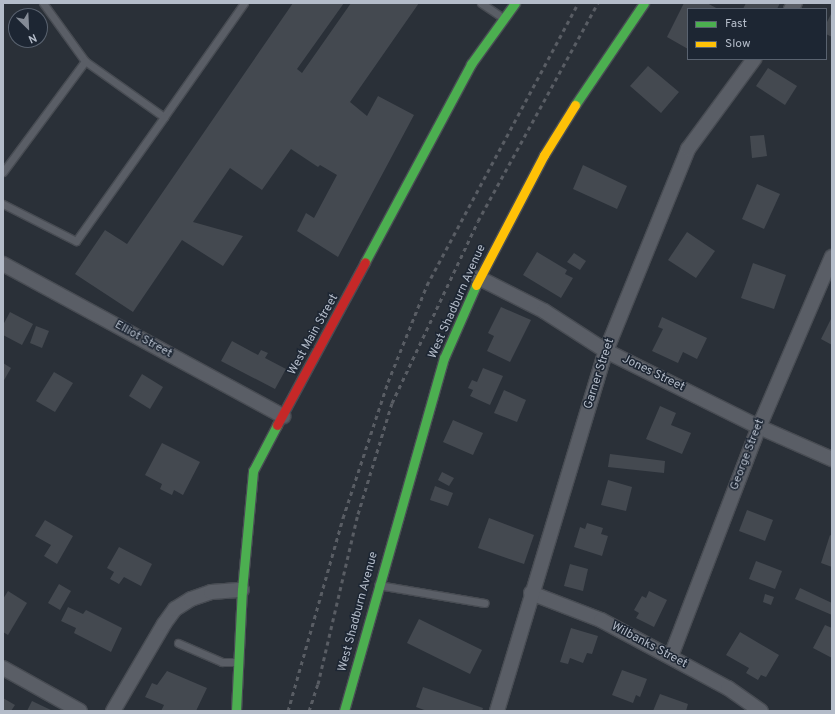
<!DOCTYPE html>
<style>
body{margin:0}
#map{position:relative;width:835px;height:714px;overflow:hidden;background:#2a3038;font-family:Overpass,sans-serif}
div>[style]{position:absolute}
.building>*{inset:0;background:#444950}
.roads{filter:drop-shadow(1px 0 #484c53) drop-shadow(-1px 0 #484c53) drop-shadow(0 1px #484c53) drop-shadow(0 -1px #484c53)}
.lane>*{height:7px;margin:-3.5px;padding:0 3.5px;transform-origin:3.5px;border-radius:3.5px;background:#5a5e66}
.street>*{height:14px;margin:-7px;padding:0 7px;transform-origin:7px;border-radius:7px;background:#5a5e66}
.fast>*{height:9px;margin:-4.5px;padding:0 4.5px;transform-origin:4.5px;border-radius:4.5px;background:#4caf50}
.slow>*{height:9px;margin:-4.5px;padding:0 4.5px;transform-origin:4.5px;border-radius:4.5px;background:#ffc107}
.jam>*{height:9px;margin:-4.5px;padding:0 4.5px;transform-origin:4.5px;border-radius:4.5px;background:#c62828}
.rail>*{height:3px;margin-top:-1.5px;transform-origin:0;background:repeating-linear-gradient(90deg,#595d64 0 4px,transparent 0 8px)}
span{translate:-50% -50%;white-space:nowrap;text-align:center;line-height:1.15;-webkit-text-stroke:3px #1d2633;paint-order:stroke}
.street-label{font-size:12px;color:#b4bcc9}
.frame{position:absolute;inset:0;border:4px solid #b4bcc9;pointer-events:none}
.legend{position:absolute;left:687px;top:8px;width:140px;height:52px;box-sizing:border-box;background:#1d2633;border:1px solid #59626f;margin:0;padding:5px 7px;list-style:none;font-size:12px;color:#b4bcc9}
.legend li{display:flex;align-items:center;gap:8px;height:20px}
.legend b{width:20px;border:1px solid #59626f}
.north{position:absolute;left:8px;top:8px;width:40px;height:40px;box-sizing:border-box;background:#1d2633;border:1px solid #59626f;border-radius:50%;rotate:156deg;font-size:11px;font-weight:700;line-height:16px;text-align:center;color:#b4bcc9}
.north::after{content:'';display:block;margin:auto;width:14px;height:18px;background:#848b96;clip-path:polygon(50% 0,100% 100%,50% 72%,0 100%)}
</style>
<div id="map">
<div class="building">
<div style="clip-path:polygon(293px 3px,344px 3px,297px 69px,302px 73px,351px 3px,419px 3px,350px 102px,367px 116px,378px 96px,414px 115px,338px 257px,297px 231px,306px 213px,314px 218px,337px 175px,320px 165px,318px 167px,291px 149px,262px 190px,230px 168px,193px 222px,243px 236px,223px 266px,182px 240px,133px 312px,75px 274px,105px 230px,127px 244px)"></div>
<div style="clip-path:polygon(684px 3px,707px 3px,718px 9px,688px 9px,688px 49px,667px 37px)"></div>
<div style="clip-path:polygon(746px 3px,780px 3px,777px 9px,743px 9px)"></div>
<div style="clip-path:polygon(832px 12px,832px 37px,826px 34px,826px 24px)"></div>
<div style="clip-path:polygon(648px 66px,679px 92px,661px 113px,630px 86px)"></div>
<div style="clip-path:polygon(768px 68px,797px 86px,785px 105px,756px 86px)"></div>
<div style="clip-path:polygon(764px 135px,767px 156px,752px 158px,750px 136px)"></div>
<div style="clip-path:polygon(583px 165px,627px 186px,617px 209px,573px 189px)"></div>
<div style="clip-path:polygon(757px 184px,780px 194px,764px 229px,742px 219px)"></div>
<div style="clip-path:polygon(687px 232px,715px 251px,696px 278px,668px 260px)"></div>
<div style="clip-path:polygon(537px 252px,567px 270px,565px 274px,573px 278px,561px 298px,523px 275px)"></div>
<div style="clip-path:polygon(574px 253px,586px 261px,580px 270px,567px 262px)"></div>
<div style="clip-path:polygon(753px 263px,786px 275px,774px 309px,741px 298px)"></div>
<div style="clip-path:polygon(501px 307px,531px 320px,510px 362px,487px 351px,494px 336px,488px 333px)"></div>
<div style="clip-path:polygon(10px 312px,33px 324px,22px 345px,3px 335px,3px 325px)"></div>
<div style="clip-path:polygon(662px 317px,707px 338px,697px 359px,683px 352px,678px 363px,652px 351px,663px 329px,658px 327px)"></div>
<div style="clip-path:polygon(832px 317px,832px 345px,821px 339px)"></div>
<div style="clip-path:polygon(36px 326px,49px 331px,42px 348px,30px 343px)"></div>
<div style="clip-path:polygon(232px 341px,258px 355px,261px 350px,268px 353px,265px 358px,286px 369px,275px 389px,221px 361px)"></div>
<div style="clip-path:polygon(3px 363px,11px 368px,3px 382px)"></div>
<div style="clip-path:polygon(483px 368px,503px 376px,490px 405px,470px 396px,473px 390px,468px 388px,472px 380px,477px 382px)"></div>
<div style="clip-path:polygon(54px 372px,73px 383px,55px 412px,36px 401px)"></div>
<div style="clip-path:polygon(142px 374px,163px 387px,150px 409px,129px 396px)"></div>
<div style="clip-path:polygon(504px 390px,526px 400px,517px 422px,494px 413px)"></div>
<div style="clip-path:polygon(660px 406px,676px 413px,671px 425px,691px 433px,682px 454px,646px 439px)"></div>
<div style="clip-path:polygon(453px 420px,483px 433px,473px 455px,443px 442px)"></div>
<div style="clip-path:polygon(162px 443px,200px 462px,183px 495px,174px 490px,172px 495px,160px 489px,162px 484px,145px 475px)"></div>
<div style="clip-path:polygon(610px 454px,665px 461px,664px 473px,608px 467px)"></div>
<div style="clip-path:polygon(442px 472px,454px 478px,449px 486px,438px 480px)"></div>
<div style="clip-path:polygon(608px 480px,632px 487px,626px 511px,601px 505px)"></div>
<div style="clip-path:polygon(435px 486px,453px 493px,448px 506px,430px 500px)"></div>
<div style="clip-path:polygon(747px 510px,773px 520px,765px 541px,739px 531px)"></div>
<div style="clip-path:polygon(489px 518px,534px 535px,524px 564px,478px 548px)"></div>
<div style="clip-path:polygon(45px 520px,73px 536px,57px 564px,44px 556px,51px 545px,35px 536px)"></div>
<div style="clip-path:polygon(587px 523px,603px 528px,601px 534px,608px 536px,602px 556px,574px 547px,580px 527px,585px 529px)"></div>
<div style="clip-path:polygon(830px 535px,832px 536px,832px 567px,821px 563px)"></div>
<div style="clip-path:polygon(119px 547px,152px 564px,141px 586px,124px 577px,119px 584px,110px 579px,114px 572px,107px 568px)"></div>
<div style="clip-path:polygon(756px 561px,782px 571px,775px 589px,749px 579px)"></div>
<div style="clip-path:polygon(570px 564px,588px 569px,583px 591px,564px 586px)"></div>
<div style="clip-path:polygon(59px 584px,71px 591px,60px 610px,48px 603px)"></div>
<div style="clip-path:polygon(800px 588px,832px 603px,832px 615px,795px 599px)"></div>
<div style="clip-path:polygon(8px 591px,27px 603px,8px 635px,3px 632px,3px 599px)"></div>
<div style="clip-path:polygon(649px 591px,667px 600px,654px 627px,636px 618px,639px 613px,634px 610px,642px 596px,646px 598px)"></div>
<div style="clip-path:polygon(765px 594px,774px 597px,771px 605px,763px 602px)"></div>
<div style="clip-path:polygon(68px 607px,83px 614px,86px 610px,122px 628px,111px 652px,74px 633px,76px 628px,61px 621px)"></div>
<div style="clip-path:polygon(419px 619px,482px 650px,470px 674px,407px 643px)"></div>
<div style="clip-path:polygon(825px 625px,832px 628px,832px 658px,813px 648px)"></div>
<div style="clip-path:polygon(571px 628px,598px 636px,592px 654px,587px 653px,583px 663px,570px 658px,568px 664px,560px 662px)"></div>
<div style="clip-path:polygon(740px 632px,779px 655px,766px 677px,761px 675px,758px 680px,746px 673px,749px 668px,726px 655px)"></div>
<div style="clip-path:polygon(622px 670px,647px 679px,640px 697px,636px 695px,633px 703px,612px 695px)"></div>
<div style="clip-path:polygon(167px 671px,207px 688px,196px 711px,161px 711px,164px 705px,145px 697px,152px 683px,157px 685px)"></div>
<div style="clip-path:polygon(423px 687px,483px 708px,482px 711px,427px 711px,416px 707px)"></div>
<div style="clip-path:polygon(660px 694px,688px 704px,686px 711px,653px 711px)"></div>
<div style="clip-path:polygon(3px 698px,15px 705px,11px 711px,3px 711px)"></div>
<div style="clip-path:polygon(32px 701px,53px 711px,27px 711px)"></div>
</div>
<div class="roads">
<div class="lane">
<div style="left:43px;top:3px;width:72px;rotate:54.1deg"></div>
<div style="left:85px;top:61px;width:97px;rotate:35.3deg"></div>
<div style="left:164px;top:117px;width:139px;rotate:-54.9deg"></div>
<div style="left:481px;top:3px;width:27px;rotate:34deg"></div>
<div style="left:3px;top:172px;width:138px;rotate:-53.5deg"></div>
<div style="left:3px;top:204px;width:82px;rotate:26.9deg"></div>
<div style="left:76px;top:241px;width:152px;rotate:-54.6deg"></div>
<div style="left:378px;top:585px;width:108px;rotate:9.6deg"></div>
<div style="left:178px;top:643px;width:48px;rotate:23.4deg"></div>
<div style="left:222px;top:662px;width:15px"></div>
</div>
<div class="street">
<div style="left:791px;top:9px;width:7px;rotate:-56deg"></div>
<div style="left:3px;top:264px;width:319px;rotate:28.5deg"></div>
<div style="left:479px;top:278px;width:73px;rotate:26.9deg"></div>
<div style="left:544px;top:311px;width:74px;rotate:32.8deg"></div>
<div style="left:606px;top:351px;width:171px;rotate:26.4deg"></div>
<div style="left:759px;top:427px;width:80px;rotate:23.7deg"></div>
<div style="left:531px;top:593px;width:75px;rotate:21.1deg"></div>
<div style="left:601px;top:620px;width:144px;rotate:28.2deg"></div>
<div style="left:728px;top:688px;width:40px;rotate:34.9deg"></div>
<div style="left:671px;top:656px;width:245px;rotate:-69deg"></div>
<div style="left:759px;top:427px;width:185px;rotate:-66.8deg"></div>
<div style="left:3px;top:668px;width:88px;rotate:29.2deg"></div>
<div style="left:113px;top:711px;width:101px;rotate:-59.6deg"></div>
<div style="left:164px;top:624px;width:19px;rotate:-54deg"></div>
<div style="left:175px;top:609px;width:19px;rotate:-32deg"></div>
<div style="left:191px;top:599px;width:21px;rotate:-19deg"></div>
<div style="left:211px;top:592px;width:31px;rotate:-4deg"></div>
<div style="left:497px;top:711px;width:376px;rotate:-73.2deg"></div>
<div style="left:606px;top:351px;width:218px;rotate:-67.9deg"></div>
<div style="left:688px;top:149px;width:112px;rotate:-53.7deg"></div>
</div>
<div class="fast">
<div style="left:575px;top:105px;width:123px;rotate:-55.9deg"></div>
<div style="left:365px;top:262px;width:225px;rotate:-61.8deg"></div>
<div style="left:471px;top:64px;width:75px;rotate:-54.2deg"></div>
<div style="left:236px;top:711px;width:121px;rotate:-87.2deg"></div>
<div style="left:242px;top:590px;width:120px;rotate:-84.7deg"></div>
<div style="left:253px;top:471px;width:52px;rotate:-62.4deg"></div>
<div style="left:344px;top:711px;width:367px;rotate:-74.2deg"></div>
<div style="left:444px;top:358px;width:80px;rotate:-66.3deg"></div>
</div>
<div class="slow">
<div style="left:476px;top:285px;width:147px;rotate:-62.4deg"></div>
<div style="left:544px;top:155px;width:59px;rotate:-58.2deg"></div>
</div>
<div class="jam">
<div style="left:277px;top:425px;width:185px;rotate:-61.6deg"></div>
</div>
</div>
<div class="rail">
<div style="left:288px;top:711px;width:201px;rotate:-74.1deg"></div>
<div style="left:343px;top:518px;width:143px;rotate:-71.7deg"></div>
<div style="left:388px;top:382px;width:105px;rotate:-68.1deg"></div>
<div style="left:427px;top:285px;width:320px;rotate:-61.8deg"></div>
<div style="left:309px;top:711px;width:28px;rotate:-72deg"></div>
<div style="left:318px;top:684px;width:175px;rotate:-76.8deg"></div>
<div style="left:358px;top:514px;width:116px;rotate:-73deg"></div>
<div style="left:392px;top:403px;width:201px;rotate:-64.7deg"></div>
<div style="left:478px;top:221px;width:249px;rotate:-61.2deg"></div>
</div>
<div class="street-label">
<span style="left:458px;top:302px;rotate:-66deg">West Shadburn Avenue</span>
<span style="left:314px;top:335px;rotate:-61deg">West Main Street</span>
<span style="left:143px;top:340px;rotate:29deg">Elliot Street</span>
<span style="left:600px;top:374px;rotate:-72deg">Garner Street</span>
<span style="left:653px;top:374px;rotate:26deg">Jones Street</span>
<span style="left:748px;top:455px;rotate:-69deg">George Street</span>
<span style="left:359px;top:612px;rotate:-75deg">West Shadburn Avenue</span>
<span style="left:649px;top:646px;rotate:28deg">Wilbanks Street</span>
</div>
<div class="frame"></div>
<ul class="legend">
<li><b style="height:5px;background:#4caf50"></b>Fast</li>
<li><b style="height:5px;background:#ffc107"></b>Slow</li>
</ul>
<div class="north">N</div>
</div>
